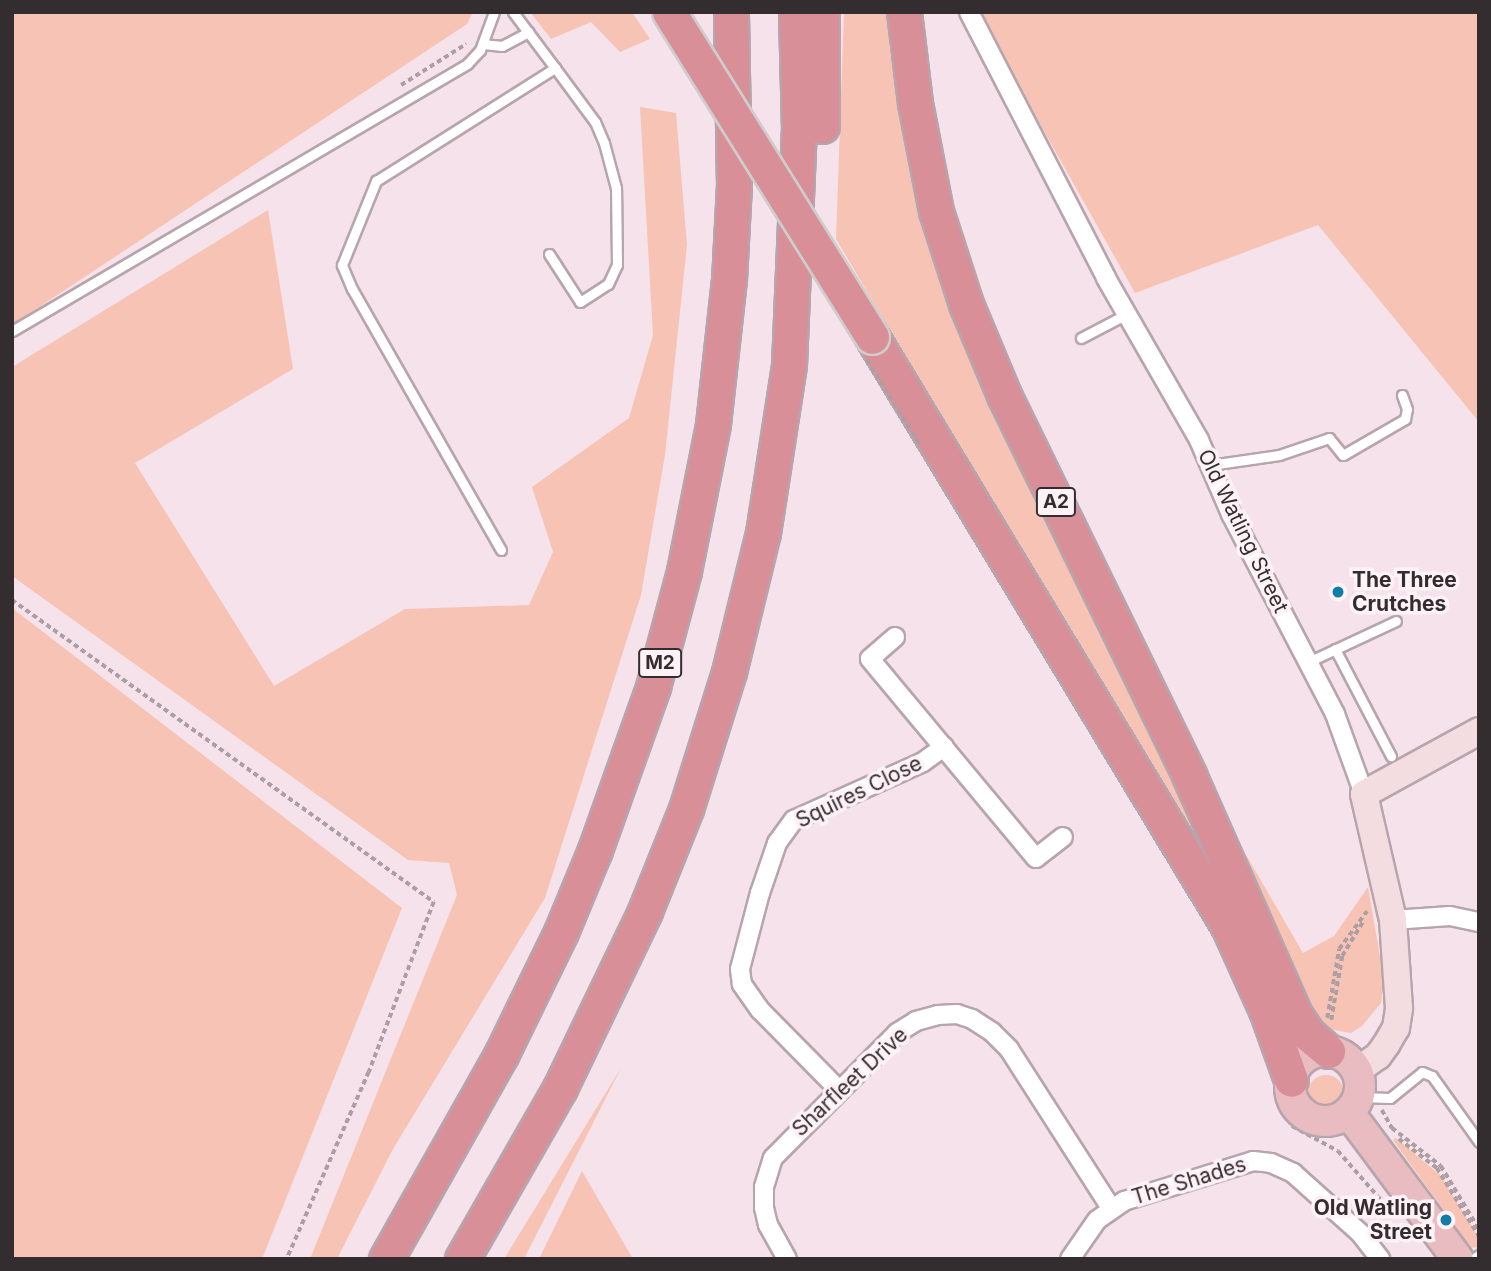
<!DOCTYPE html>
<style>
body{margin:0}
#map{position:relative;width:1491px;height:1271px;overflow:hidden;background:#f6e2eb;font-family:Inter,sans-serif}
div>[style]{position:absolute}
.green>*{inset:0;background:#f7c3b5}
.round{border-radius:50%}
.path>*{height:3.5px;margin-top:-1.75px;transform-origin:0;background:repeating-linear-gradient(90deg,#ad9ea4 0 5px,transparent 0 8.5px)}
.roads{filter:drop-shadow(2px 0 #b7a5ad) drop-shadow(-2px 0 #b7a5ad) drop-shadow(0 2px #b7a5ad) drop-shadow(0 -2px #b7a5ad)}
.lane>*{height:9px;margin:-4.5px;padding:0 4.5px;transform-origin:4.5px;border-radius:4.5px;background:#fff}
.street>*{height:18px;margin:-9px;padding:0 9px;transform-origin:9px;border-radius:9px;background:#fff}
.secondary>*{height:26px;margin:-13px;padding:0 13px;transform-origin:13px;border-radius:13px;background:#f4dde0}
.primary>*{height:30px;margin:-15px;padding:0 15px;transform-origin:15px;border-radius:15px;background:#e8bcc1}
.primary>.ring{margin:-15px;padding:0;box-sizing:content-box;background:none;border:30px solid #e8bcc1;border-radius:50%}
.highway>*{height:33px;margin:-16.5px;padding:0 16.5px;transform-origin:16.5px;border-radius:16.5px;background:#d98f98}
.path-bridge>*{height:3.5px;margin-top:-1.75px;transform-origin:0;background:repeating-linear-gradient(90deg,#ad9ea4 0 5px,transparent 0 8.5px)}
.bridges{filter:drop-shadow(2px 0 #cecdcd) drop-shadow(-2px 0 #cecdcd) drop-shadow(0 2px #cecdcd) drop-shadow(0 -2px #cecdcd)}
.highway-bridge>*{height:33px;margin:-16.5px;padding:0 16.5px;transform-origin:16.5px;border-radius:16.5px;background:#d98f98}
.dots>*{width:19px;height:19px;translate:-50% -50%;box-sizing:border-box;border:4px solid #fef2f7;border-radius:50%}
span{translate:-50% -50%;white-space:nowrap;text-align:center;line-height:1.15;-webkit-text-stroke:7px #fef2f7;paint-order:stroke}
.shield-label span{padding:2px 5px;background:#fef2f7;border:2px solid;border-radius:5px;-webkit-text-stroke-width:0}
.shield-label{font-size:19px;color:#342d30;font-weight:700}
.street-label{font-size:21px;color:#342d30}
.poi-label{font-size:21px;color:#342d30;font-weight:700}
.left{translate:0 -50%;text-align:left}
.right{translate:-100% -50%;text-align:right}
.frame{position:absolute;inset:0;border:14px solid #342d30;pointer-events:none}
</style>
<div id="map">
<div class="green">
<div style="clip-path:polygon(12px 12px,473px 12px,467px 24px,12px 325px)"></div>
<div style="clip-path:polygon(530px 12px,632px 12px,650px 39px,620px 52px,591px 22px,551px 39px)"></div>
<div style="clip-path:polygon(844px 12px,887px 12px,890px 52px,916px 204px,960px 336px,1037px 507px,1142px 712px,1242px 925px,836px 239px)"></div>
<div style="clip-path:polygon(977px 12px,1479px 12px,1479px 422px,1318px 225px,1135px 293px)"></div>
<div style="clip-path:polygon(640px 107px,676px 113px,687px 245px,665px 455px,641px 595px,545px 898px,393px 1149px,337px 1259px,310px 1259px,457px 895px,449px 863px,408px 860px,12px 576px,12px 367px,268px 210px,293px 369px,135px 463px,274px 686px,405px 609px,529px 605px,553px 552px,532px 487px,629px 418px,653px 335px)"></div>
<div style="clip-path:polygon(12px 608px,402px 908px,262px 1259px,12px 1259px)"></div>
<div style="clip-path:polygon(1245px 853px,1303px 953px,1334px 936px,1368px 887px,1384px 980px,1381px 1003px,1362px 1026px,1351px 1033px,1323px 1028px,1303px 1004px)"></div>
<div style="clip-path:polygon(621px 1068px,524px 1259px,504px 1259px)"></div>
<div class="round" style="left:1308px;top:1075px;width:36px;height:36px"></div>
<div style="clip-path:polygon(1396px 1138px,1441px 1176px,1479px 1238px,1479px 1247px,1471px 1248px,1393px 1140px)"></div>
<div style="clip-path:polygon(582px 1171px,633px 1259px,539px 1259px)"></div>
</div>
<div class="path">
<div style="left:401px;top:85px;width:77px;rotate:-32.2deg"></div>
<div style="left:12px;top:600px;width:519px;rotate:35.59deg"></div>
<div style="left:434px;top:902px;width:182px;rotate:110.9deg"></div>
<div style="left:369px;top:1072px;width:204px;rotate:113.7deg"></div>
<div style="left:1327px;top:1018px;width:70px;rotate:-80.1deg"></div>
<div style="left:1339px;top:949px;width:47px;rotate:-53.6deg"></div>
<div style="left:1331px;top:1020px;width:65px;rotate:-80.2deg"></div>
<div style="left:1342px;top:956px;width:42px;rotate:-58.6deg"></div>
<div style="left:1282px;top:1104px;width:24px;rotate:66deg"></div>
<div style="left:1292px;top:1126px;width:52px;rotate:28.5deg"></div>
<div style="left:1338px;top:1151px;width:76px;rotate:48.7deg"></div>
<div style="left:1382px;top:1110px;width:21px;rotate:61deg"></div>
<div style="left:1392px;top:1128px;width:62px;rotate:37.8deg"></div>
<div style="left:1441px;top:1166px;width:74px;rotate:58.9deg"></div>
<div style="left:1399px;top:1139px;width:48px;rotate:37.3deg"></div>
<div style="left:1437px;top:1168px;width:80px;rotate:58.3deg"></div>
</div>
<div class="roads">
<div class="lane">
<div style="left:483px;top:44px;width:19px;rotate:6deg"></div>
<div style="left:502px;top:46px;width:30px;rotate:-28deg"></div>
<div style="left:549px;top:254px;width:57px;rotate:57.1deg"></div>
<div style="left:580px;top:302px;width:33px;rotate:-33deg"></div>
<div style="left:608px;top:284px;width:21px;rotate:-65deg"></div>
<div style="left:617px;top:265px;width:77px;rotate:-90.7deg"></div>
<div style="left:616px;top:188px;width:47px;rotate:-104.9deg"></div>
<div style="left:604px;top:143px;width:23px;rotate:-113deg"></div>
<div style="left:595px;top:122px;width:67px;rotate:-126.5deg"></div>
<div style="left:12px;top:331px;width:528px;rotate:-30.4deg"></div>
<div style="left:467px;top:64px;width:19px;rotate:-47deg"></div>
<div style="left:480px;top:50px;width:40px;rotate:-69.8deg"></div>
<div style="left:1081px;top:338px;width:52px;rotate:-27.6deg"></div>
<div style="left:1210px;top:465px;width:70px;rotate:-8.2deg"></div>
<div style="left:1279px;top:455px;width:53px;rotate:-18.8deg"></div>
<div style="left:1329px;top:438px;width:22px;rotate:51deg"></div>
<div style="left:1343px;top:455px;width:72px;rotate:-30.1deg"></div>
<div style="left:1405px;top:419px;width:10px;rotate:-79deg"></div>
<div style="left:1407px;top:409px;width:15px;rotate:-110deg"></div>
<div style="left:501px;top:550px;width:301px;rotate:-119.7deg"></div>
<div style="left:352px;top:289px;width:26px;rotate:-113deg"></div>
<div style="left:342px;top:265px;width:91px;rotate:-68deg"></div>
<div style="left:376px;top:181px;width:212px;rotate:-32.3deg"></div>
<div style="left:555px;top:68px;width:70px;rotate:-126.9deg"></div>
<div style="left:1335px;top:649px;width:121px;rotate:62.4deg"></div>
<div style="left:1308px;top:662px;width:97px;rotate:-25deg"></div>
<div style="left:1360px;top:1097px;width:30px;rotate:2deg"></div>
<div style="left:1390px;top:1098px;width:41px;rotate:-39.1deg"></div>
<div style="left:1422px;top:1072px;width:11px;rotate:22deg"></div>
<div style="left:1432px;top:1076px;width:81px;rotate:54.5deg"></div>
<div style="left:1473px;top:1259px;width:7px;rotate:-34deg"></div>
</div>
<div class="street">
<div style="left:969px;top:12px;width:299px;rotate:62.7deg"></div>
<div style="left:1106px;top:278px;width:187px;rotate:60.1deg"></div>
<div style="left:1199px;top:440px;width:81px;rotate:66.6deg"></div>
<div style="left:1231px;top:514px;width:225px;rotate:62.5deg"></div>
<div style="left:1335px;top:714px;width:85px;rotate:70.1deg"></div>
<div style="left:895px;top:637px;width:33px;rotate:139deg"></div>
<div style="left:870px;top:659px;width:259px;rotate:50.2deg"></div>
<div style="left:1036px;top:858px;width:34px;rotate:-38deg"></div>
<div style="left:1393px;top:920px;width:57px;rotate:-4deg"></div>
<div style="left:1450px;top:916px;width:30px;rotate:12deg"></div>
<div style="left:839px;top:1090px;width:112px;rotate:-134.6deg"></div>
<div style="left:760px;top:1010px;width:32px;rotate:-125deg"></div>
<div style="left:742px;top:984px;width:15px;rotate:-98deg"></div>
<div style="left:740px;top:969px;width:79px;rotate:-75.3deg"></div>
<div style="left:760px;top:893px;width:53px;rotate:-71.2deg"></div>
<div style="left:777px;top:843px;width:29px;rotate:-54deg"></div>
<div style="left:794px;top:820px;width:141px;rotate:-24.2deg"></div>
<div style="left:923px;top:762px;width:26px;rotate:-36deg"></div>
<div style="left:787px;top:1259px;width:39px;rotate:-119deg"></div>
<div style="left:768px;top:1225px;width:18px;rotate:-103deg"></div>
<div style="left:764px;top:1207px;width:20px;rotate:-90deg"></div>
<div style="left:764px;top:1187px;width:30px;rotate:-73deg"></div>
<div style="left:773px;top:1158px;width:176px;rotate:-45.2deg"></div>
<div style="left:897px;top:1033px;width:22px;rotate:-32deg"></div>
<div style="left:916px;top:1021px;width:23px;rotate:-15deg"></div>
<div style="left:938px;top:1015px;width:19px;rotate:-3deg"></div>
<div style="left:957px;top:1014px;width:16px;rotate:18deg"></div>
<div style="left:972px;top:1019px;width:24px;rotate:33deg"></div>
<div style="left:992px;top:1032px;width:24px;rotate:45deg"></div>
<div style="left:1009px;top:1049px;width:189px;rotate:57.3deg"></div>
<div style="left:1070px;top:1259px;width:47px;rotate:-55.3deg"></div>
<div style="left:1097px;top:1220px;width:33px;rotate:-35deg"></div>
<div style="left:1124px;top:1201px;width:135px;rotate:-17.2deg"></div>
<div style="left:1253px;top:1161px;width:18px;rotate:6deg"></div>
<div style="left:1271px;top:1163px;width:24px;rotate:24deg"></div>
<div style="left:1293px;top:1173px;width:90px;rotate:41.8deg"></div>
<div style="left:1360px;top:1233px;width:33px;rotate:52deg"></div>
</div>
<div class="secondary">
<div style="left:1357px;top:1071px;width:26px;rotate:-36deg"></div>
<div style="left:1378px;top:1056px;width:14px;rotate:-54deg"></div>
<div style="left:1386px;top:1045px;width:20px;rotate:-60deg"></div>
<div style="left:1396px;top:1028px;width:20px;rotate:-81deg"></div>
<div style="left:1399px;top:1008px;width:88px;rotate:-93.9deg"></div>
<div style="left:1393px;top:920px;width:129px;rotate:-103deg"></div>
<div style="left:1364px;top:794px;width:131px;rotate:-28.7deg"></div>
</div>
<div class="primary">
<div class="ring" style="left:1290px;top:1051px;width:40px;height:40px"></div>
<div style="left:1349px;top:1113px;width:182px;rotate:53.3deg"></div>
</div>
<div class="highway">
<div style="left:904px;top:12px;width:92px;rotate:83.1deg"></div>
<div style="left:915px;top:103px;width:110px;rotate:79deg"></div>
<div style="left:936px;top:211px;width:98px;rotate:72.1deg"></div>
<div style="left:966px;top:304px;width:99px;rotate:67.3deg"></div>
<div style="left:1004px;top:395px;width:423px;rotate:64deg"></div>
<div style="left:1189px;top:775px;width:264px;rotate:66.1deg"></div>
<div style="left:1296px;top:1016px;width:23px;rotate:56deg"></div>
<div style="left:1309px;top:1035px;width:25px;rotate:40deg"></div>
<div style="left:822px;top:126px;width:114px;rotate:-90deg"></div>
<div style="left:872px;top:337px;width:688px;rotate:58.85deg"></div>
<div style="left:1228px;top:926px;width:92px;rotate:65.7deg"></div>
<div style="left:1266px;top:1010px;width:74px;rotate:70.3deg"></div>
<div style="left:386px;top:1259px;width:234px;rotate:-60.6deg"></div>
<div style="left:501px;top:1055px;width:137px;rotate:-64deg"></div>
<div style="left:561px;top:932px;width:89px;rotate:-67.5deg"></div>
<div style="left:595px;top:850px;width:173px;rotate:-70.4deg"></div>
<div style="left:653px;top:687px;width:120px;rotate:-75deg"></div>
<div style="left:684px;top:571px;width:150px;rotate:-78.8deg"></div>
<div style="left:713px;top:424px;width:145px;rotate:-83.7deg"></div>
<div style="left:729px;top:280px;width:94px;rotate:-87deg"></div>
<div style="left:734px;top:186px;width:174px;rotate:-91deg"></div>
<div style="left:462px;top:1259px;width:197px;rotate:-60.2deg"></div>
<div style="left:560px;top:1088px;width:196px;rotate:-64.3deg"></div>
<div style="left:645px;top:911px;width:110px;rotate:-68.1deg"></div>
<div style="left:686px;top:809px;width:144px;rotate:-72.6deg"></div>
<div style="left:729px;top:672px;width:143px;rotate:-76.3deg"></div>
<div style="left:763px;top:533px;width:170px;rotate:-81.2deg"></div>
<div style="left:789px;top:365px;width:236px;rotate:-87.6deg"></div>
<div style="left:799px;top:129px;width:117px;rotate:-91.5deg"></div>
</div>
</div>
<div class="path-bridge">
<div style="left:867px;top:360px;width:100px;rotate:58.1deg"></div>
</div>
<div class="bridges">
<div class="highway-bridge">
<div style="left:669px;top:12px;width:383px;rotate:58deg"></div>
</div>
</div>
<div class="dots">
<div style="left:1338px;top:592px;background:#107da6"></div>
<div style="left:1446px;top:1220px;background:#107da6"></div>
</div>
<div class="shield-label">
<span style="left:1056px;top:502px">A2</span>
<span style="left:660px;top:663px">M2</span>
</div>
<div class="street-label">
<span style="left:1243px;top:531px;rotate:64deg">Old Watling Street</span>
<span style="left:859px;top:792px;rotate:-26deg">Squires Close</span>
<span style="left:850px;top:1082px;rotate:-43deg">Sharfleet Drive</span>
<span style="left:1189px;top:1181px;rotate:-17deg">The Shades</span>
</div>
<div class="poi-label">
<span class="left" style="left:1352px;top:592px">The Three<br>Crutches</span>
<span class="right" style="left:1432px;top:1220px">Old Watling<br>Street</span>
</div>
<div class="frame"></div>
</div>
